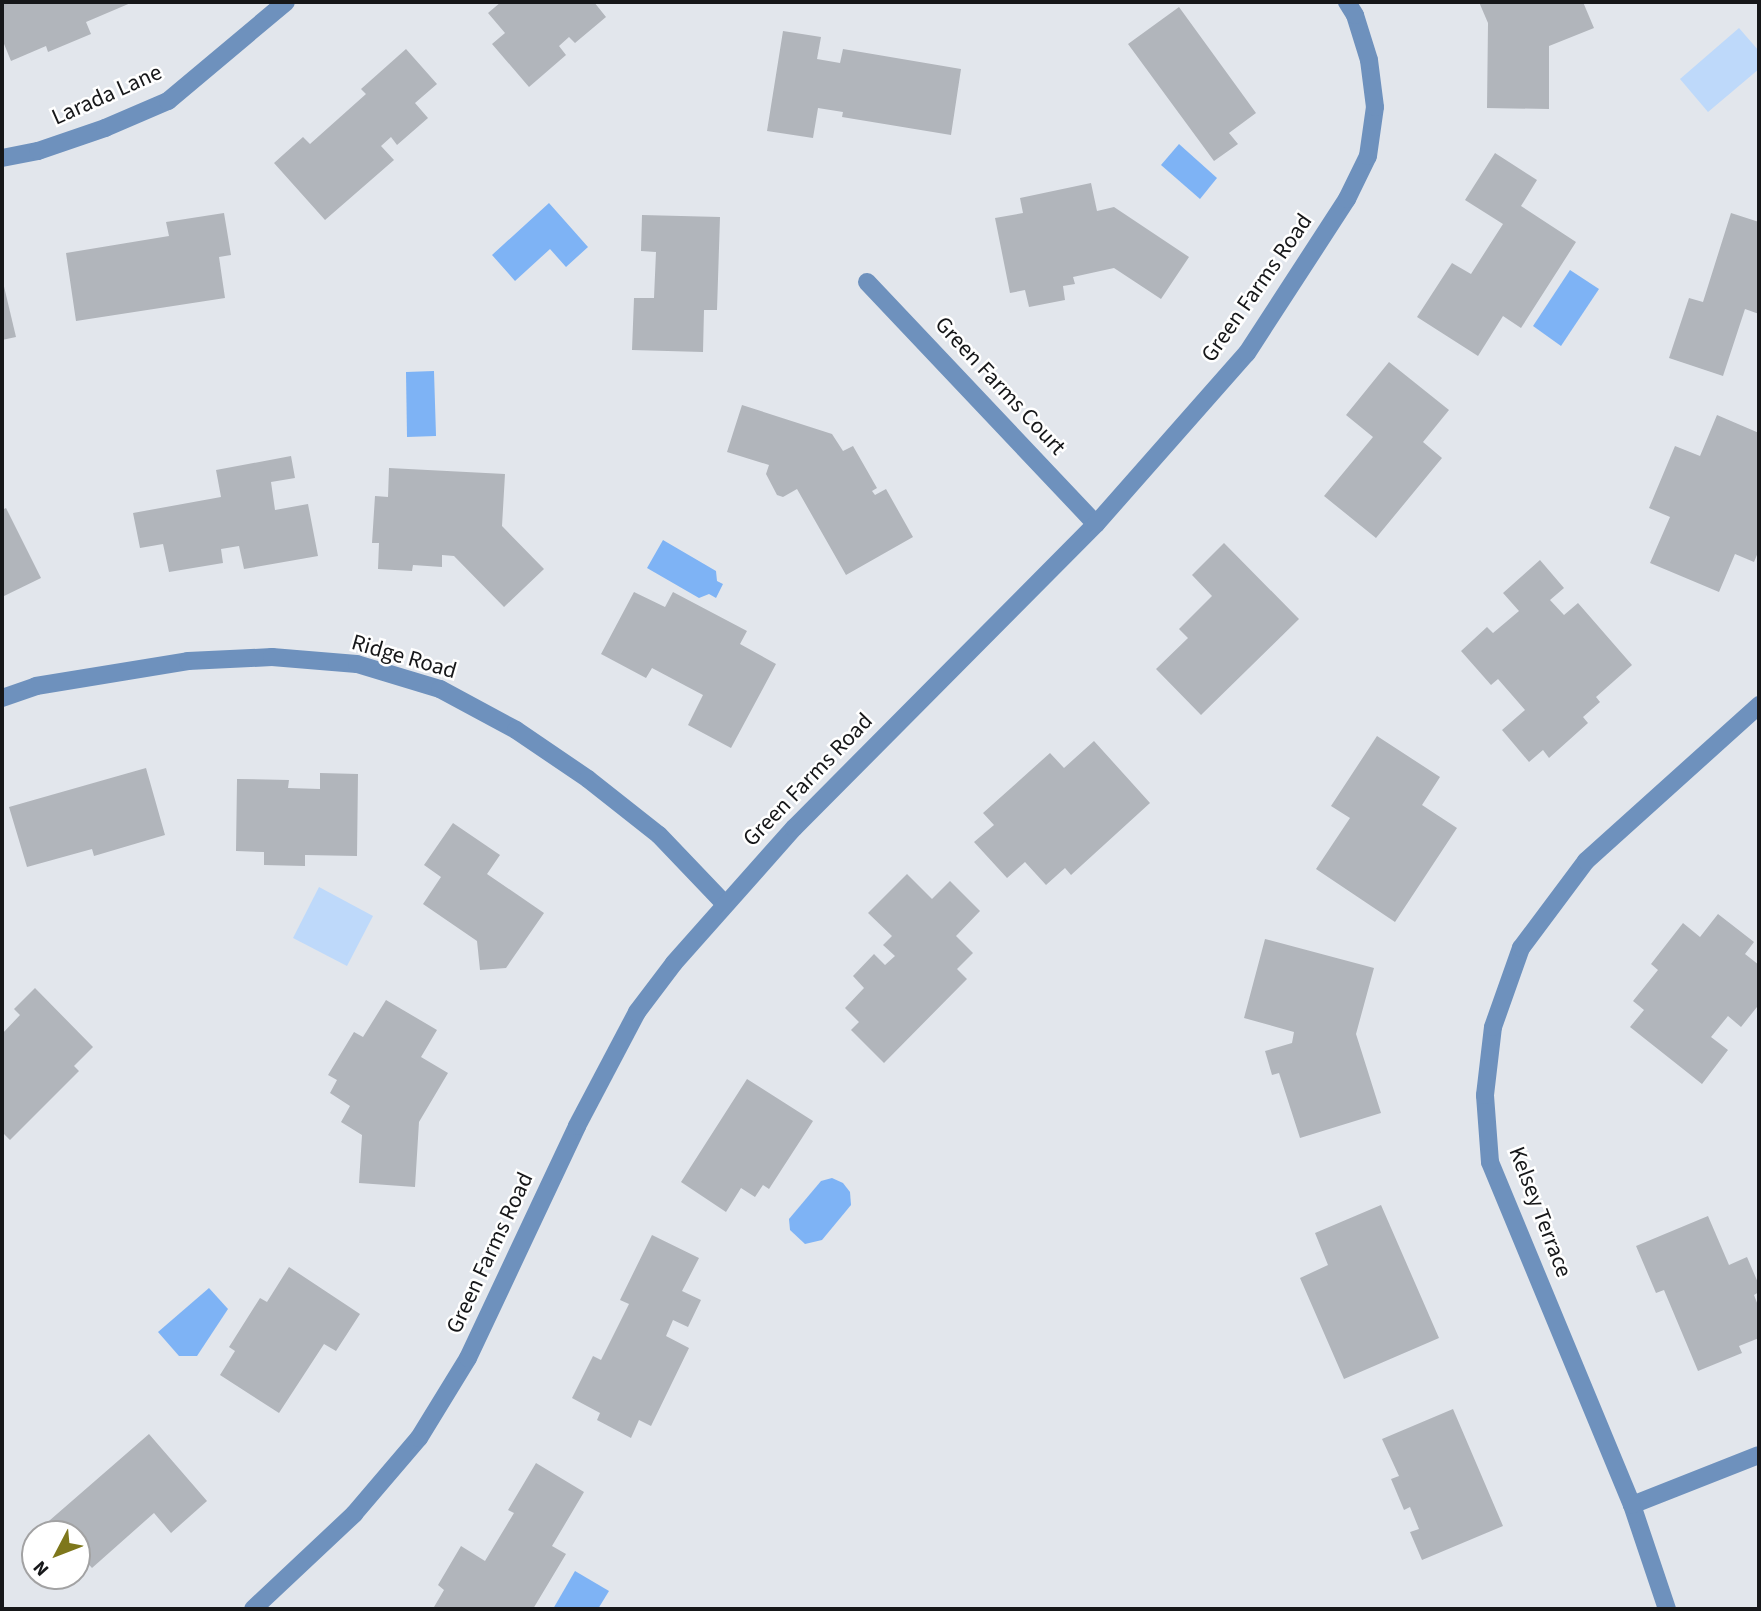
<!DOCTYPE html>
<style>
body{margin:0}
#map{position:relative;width:1761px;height:1611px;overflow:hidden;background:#e2e6ec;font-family:"Source Sans 3",sans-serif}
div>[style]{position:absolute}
.green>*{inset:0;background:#bed9fa}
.water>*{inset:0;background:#7eb3f5}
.building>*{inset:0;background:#b1b5bb}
.street>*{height:18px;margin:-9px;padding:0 9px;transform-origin:9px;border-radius:9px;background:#6e91bd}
span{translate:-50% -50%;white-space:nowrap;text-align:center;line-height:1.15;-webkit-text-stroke:5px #fff;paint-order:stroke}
.street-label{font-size:23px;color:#161719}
.frame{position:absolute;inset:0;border:4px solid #161719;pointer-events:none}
.north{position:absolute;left:21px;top:1520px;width:70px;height:70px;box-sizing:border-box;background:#fff;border:2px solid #a2a2a3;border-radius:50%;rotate:228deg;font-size:19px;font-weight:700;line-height:28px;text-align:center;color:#161719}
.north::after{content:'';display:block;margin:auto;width:24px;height:32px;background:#7e771c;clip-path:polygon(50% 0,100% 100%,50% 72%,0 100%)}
</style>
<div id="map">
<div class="green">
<div style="clip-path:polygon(1739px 28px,1759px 51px,1759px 69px,1708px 112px,1680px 79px)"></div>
<div style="clip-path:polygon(319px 887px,373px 916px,347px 966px,293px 938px)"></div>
</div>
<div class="water">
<div style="clip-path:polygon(1179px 144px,1217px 178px,1200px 199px,1161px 165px)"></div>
<div style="clip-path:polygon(549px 203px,588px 247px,566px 267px,550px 249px,515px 281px,492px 255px)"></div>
<div style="clip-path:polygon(1570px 270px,1599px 289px,1561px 346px,1533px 326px)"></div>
<div style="clip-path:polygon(434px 371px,436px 436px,407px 437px,406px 372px)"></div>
<div style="clip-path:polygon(663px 540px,716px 571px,717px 581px,723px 584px,716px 598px,709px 594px,699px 598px,647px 568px)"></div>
<div style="clip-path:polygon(832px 1178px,843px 1183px,850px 1192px,851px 1205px,822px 1240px,805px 1244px,790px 1230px,789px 1219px,821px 1181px)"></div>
<div style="clip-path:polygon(209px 1288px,228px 1309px,197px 1356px,179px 1356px,158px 1332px)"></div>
<div style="clip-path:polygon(575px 1571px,609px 1591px,598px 1609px,553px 1609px)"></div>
</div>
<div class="building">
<div style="clip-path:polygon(2px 2px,133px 2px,86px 22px,91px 34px,48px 52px,46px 46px,11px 61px,2px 39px)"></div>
<div style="clip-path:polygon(501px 2px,594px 2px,606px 17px,575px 43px,569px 37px,559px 46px,566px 55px,529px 87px,492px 44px,505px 33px,488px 13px)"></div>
<div style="clip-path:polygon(1479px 2px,1583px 2px,1594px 28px,1549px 46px,1549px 109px,1487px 108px,1488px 23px)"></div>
<div style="clip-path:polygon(1179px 7px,1256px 113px,1229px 133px,1238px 144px,1214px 161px,1128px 44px)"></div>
<div style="clip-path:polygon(783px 31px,821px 37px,817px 59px,840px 63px,843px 49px,961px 69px,951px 135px,842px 117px,843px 112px,818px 108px,813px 138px,767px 131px)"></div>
<div style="clip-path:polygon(406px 49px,437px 84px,415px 103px,428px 118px,397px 145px,391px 137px,381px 146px,394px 160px,325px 220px,274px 163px,303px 137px,310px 144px,366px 94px,361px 89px)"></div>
<div style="clip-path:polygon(1495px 153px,1537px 180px,1521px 206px,1576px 242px,1521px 328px,1503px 316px,1478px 356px,1417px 317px,1452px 263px,1471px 274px,1503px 224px,1465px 200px)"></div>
<div style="clip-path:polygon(1091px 183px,1097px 211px,1114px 207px,1189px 257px,1161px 299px,1114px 268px,1073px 277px,1075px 284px,1063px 286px,1065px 300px,1029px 307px,1025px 290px,1010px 293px,995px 218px,1023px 213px,1020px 198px)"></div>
<div style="clip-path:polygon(224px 213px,231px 255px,219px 257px,225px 298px,76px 321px,66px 253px,169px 236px,166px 222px)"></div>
<div style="clip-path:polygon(1731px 213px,1759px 222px,1759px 314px,1745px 309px,1723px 376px,1669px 358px,1689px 298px,1703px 302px)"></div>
<div style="clip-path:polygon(642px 215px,720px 217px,717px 310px,704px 310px,703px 352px,632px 350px,634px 298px,654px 298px,656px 252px,641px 251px)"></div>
<div style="clip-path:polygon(2px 278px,16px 337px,2px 340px)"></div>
<div style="clip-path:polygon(1389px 362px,1449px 410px,1423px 442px,1442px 458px,1376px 538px,1324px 496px,1373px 437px,1346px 415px)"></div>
<div style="clip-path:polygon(742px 405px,832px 434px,843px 451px,853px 446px,877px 488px,872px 491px,875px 495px,886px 489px,913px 537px,846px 575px,797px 489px,783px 497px,777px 495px,766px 474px,769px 465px,727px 452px)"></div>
<div style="clip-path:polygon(1717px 415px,1759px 433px,1759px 550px,1754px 562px,1735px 554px,1719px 592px,1650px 563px,1670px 517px,1649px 508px,1675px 446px,1700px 456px)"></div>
<div style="clip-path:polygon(291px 456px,295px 478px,271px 482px,275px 510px,308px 504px,318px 556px,244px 569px,239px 546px,221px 549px,223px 563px,169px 572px,163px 544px,140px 548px,133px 513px,221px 497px,216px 470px)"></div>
<div style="clip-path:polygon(389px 468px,505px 474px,502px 526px,544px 569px,504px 607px,454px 556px,442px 555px,442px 567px,413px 565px,412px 571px,378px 569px,379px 543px,372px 543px,375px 496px,388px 497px)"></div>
<div style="clip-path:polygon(6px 508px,41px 578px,2px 597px,2px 510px)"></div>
<div style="clip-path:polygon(1224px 543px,1299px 619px,1201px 715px,1156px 669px,1188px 638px,1179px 629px,1212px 596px,1192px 575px)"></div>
<div style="clip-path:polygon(1540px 560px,1564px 588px,1550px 600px,1564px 615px,1578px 603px,1632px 665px,1596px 697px,1600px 702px,1583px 717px,1588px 723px,1549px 758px,1543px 750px,1529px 762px,1502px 730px,1525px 710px,1498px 679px,1491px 685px,1461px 651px,1487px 627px,1493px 633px,1519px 611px,1503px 593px)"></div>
<div style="clip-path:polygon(634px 592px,665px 607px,673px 592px,747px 631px,740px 644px,776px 664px,731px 748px,688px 725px,703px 695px,652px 668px,646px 678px,601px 654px)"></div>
<div style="clip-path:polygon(1377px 736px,1440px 777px,1422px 805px,1457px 828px,1395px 922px,1316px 869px,1350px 818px,1331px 806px)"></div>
<div style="clip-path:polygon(1094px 741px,1150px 803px,1071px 875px,1065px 868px,1046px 885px,1025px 862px,1007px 878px,974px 842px,994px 825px,983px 813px,1050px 753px,1064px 768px)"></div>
<div style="clip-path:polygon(146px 768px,165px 835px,94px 856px,92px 849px,27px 867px,9px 807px)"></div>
<div style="clip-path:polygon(320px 773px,358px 774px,357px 856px,305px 855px,305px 866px,264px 865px,264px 852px,236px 851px,237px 779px,289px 780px,288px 788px,320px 789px)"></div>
<div style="clip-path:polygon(453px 823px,500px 855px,487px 874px,544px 913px,506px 968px,480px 970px,477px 941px,423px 904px,441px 877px,424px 865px)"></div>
<div style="clip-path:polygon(907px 874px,932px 899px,950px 881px,980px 911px,956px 936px,973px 953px,957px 969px,967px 979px,884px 1063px,851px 1030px,859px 1022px,845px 1008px,864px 988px,853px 976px,874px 954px,885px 965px,895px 956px,883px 945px,892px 936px,868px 913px)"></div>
<div style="clip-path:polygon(1718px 914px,1754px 942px,1745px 954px,1759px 965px,1759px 1010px,1757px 1007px,1741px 1027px,1728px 1016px,1711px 1037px,1728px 1050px,1702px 1084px,1630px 1027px,1644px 1010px,1633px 1001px,1658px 970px,1651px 964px,1683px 923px,1700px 937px)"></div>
<div style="clip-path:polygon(1265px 939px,1374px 968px,1356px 1034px,1381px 1113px,1300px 1138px,1279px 1073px,1272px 1075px,1265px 1051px,1292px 1043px,1294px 1032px,1244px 1018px)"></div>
<div style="clip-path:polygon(35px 988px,93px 1047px,74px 1066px,79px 1071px,10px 1140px,4px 1134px,2px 1137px,2px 1034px,20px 1015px,14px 1009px)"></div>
<div style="clip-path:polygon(386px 1000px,437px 1030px,421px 1057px,448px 1073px,419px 1122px,415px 1187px,359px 1183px,362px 1135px,341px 1122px,350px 1106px,330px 1093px,337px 1080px,328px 1075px,354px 1032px,363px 1037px)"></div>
<div style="clip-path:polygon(747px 1079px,813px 1121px,769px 1189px,763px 1185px,755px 1197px,741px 1188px,726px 1212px,681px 1182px)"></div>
<div style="clip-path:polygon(1381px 1205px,1439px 1338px,1344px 1379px,1300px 1278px,1328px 1265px,1315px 1233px)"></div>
<div style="clip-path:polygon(1708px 1216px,1729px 1265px,1747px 1257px,1759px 1285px,1759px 1292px,1754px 1295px,1759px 1308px,1759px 1338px,1739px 1346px,1742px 1353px,1698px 1371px,1664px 1290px,1656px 1293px,1636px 1246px)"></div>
<div style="clip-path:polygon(652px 1235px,699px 1258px,682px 1291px,701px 1300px,688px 1327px,673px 1320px,666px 1336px,689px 1348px,651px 1426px,639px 1420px,631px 1438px,597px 1420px,600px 1413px,572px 1398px,593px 1356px,601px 1360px,629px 1304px,620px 1300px)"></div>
<div style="clip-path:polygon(289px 1267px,360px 1314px,336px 1351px,324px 1344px,279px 1413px,220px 1375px,235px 1351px,229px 1347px,260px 1298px,267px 1302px)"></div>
<div style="clip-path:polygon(1453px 1409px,1503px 1526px,1422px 1560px,1410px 1532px,1419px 1529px,1410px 1507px,1404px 1510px,1391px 1479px,1399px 1476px,1382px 1439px)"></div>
<div style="clip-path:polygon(149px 1434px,207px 1501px,171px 1533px,154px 1513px,92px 1568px,77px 1551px,77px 1534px,34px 1534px)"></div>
<div style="clip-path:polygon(536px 1463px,584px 1492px,552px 1546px,566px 1554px,533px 1609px,434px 1607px,444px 1590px,438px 1585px,461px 1546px,485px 1561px,514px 1513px,508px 1510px)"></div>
</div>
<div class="street">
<div style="left:2px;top:158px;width:37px;rotate:-11deg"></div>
<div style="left:38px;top:151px;width:71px;rotate:-18.9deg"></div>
<div style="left:105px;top:128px;width:69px;rotate:-23.2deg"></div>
<div style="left:168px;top:101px;width:154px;rotate:-40deg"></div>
<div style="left:867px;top:282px;width:333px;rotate:46.6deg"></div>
<div style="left:2px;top:698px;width:36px;rotate:-19deg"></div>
<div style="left:36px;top:686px;width:154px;rotate:-9.3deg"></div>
<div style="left:188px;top:661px;width:84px;rotate:-2.7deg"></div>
<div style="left:272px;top:657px;width:85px;rotate:4.7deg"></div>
<div style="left:357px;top:664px;width:87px;rotate:16.8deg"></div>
<div style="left:440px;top:689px;width:86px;rotate:28.3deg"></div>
<div style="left:516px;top:730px;width:87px;rotate:34.2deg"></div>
<div style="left:588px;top:779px;width:90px;rotate:38.3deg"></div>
<div style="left:659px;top:835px;width:94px;rotate:46.3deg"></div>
<div style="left:1632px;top:1505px;width:136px;rotate:-21.5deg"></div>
<div style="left:253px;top:1609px;width:139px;rotate:-43.2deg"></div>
<div style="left:354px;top:1514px;width:100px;rotate:-49.5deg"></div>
<div style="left:419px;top:1438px;width:94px;rotate:-58.5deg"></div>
<div style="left:468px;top:1358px;width:256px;rotate:-64.8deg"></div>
<div style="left:577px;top:1126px;width:129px;rotate:-62.2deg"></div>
<div style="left:637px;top:1012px;width:61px;rotate:-52.9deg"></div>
<div style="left:674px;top:963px;width:181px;rotate:-48.4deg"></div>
<div style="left:794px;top:828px;width:429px;rotate:-45.2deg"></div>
<div style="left:1096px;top:524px;width:228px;rotate:-48.6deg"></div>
<div style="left:1247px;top:353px;width:184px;rotate:-57deg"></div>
<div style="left:1347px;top:199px;width:48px;rotate:-64deg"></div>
<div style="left:1368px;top:156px;width:49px;rotate:-81.9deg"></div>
<div style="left:1375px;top:107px;width:47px;rotate:-97.3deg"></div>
<div style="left:1369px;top:60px;width:47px;rotate:-107.3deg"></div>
<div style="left:1355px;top:15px;width:15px;rotate:-122deg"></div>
<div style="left:1667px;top:1609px;width:110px;rotate:-108.6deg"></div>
<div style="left:1632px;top:1505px;width:371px;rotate:-112.5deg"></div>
<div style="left:1490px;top:1162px;width:67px;rotate:-94.3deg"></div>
<div style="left:1485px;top:1095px;width:68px;rotate:-83.3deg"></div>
<div style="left:1493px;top:1027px;width:84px;rotate:-70.5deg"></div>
<div style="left:1521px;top:948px;width:109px;rotate:-53.2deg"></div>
<div style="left:1586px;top:861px;width:233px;rotate:-42deg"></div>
</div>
<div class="street-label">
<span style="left:107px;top:95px;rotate:-24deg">Larada Lane</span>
<span style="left:1257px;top:288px;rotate:-55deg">Green Farms Road</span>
<span style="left:1000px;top:386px;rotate:47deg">Green Farms Court</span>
<span style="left:404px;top:657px;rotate:16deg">Ridge Road</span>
<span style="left:808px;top:780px;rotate:-46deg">Green Farms Road</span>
<span style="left:1540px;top:1212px;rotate:69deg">Kelsey Terrace</span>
<span style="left:490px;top:1253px;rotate:-65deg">Green Farms Road</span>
</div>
<div class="frame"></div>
<div class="north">N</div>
</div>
